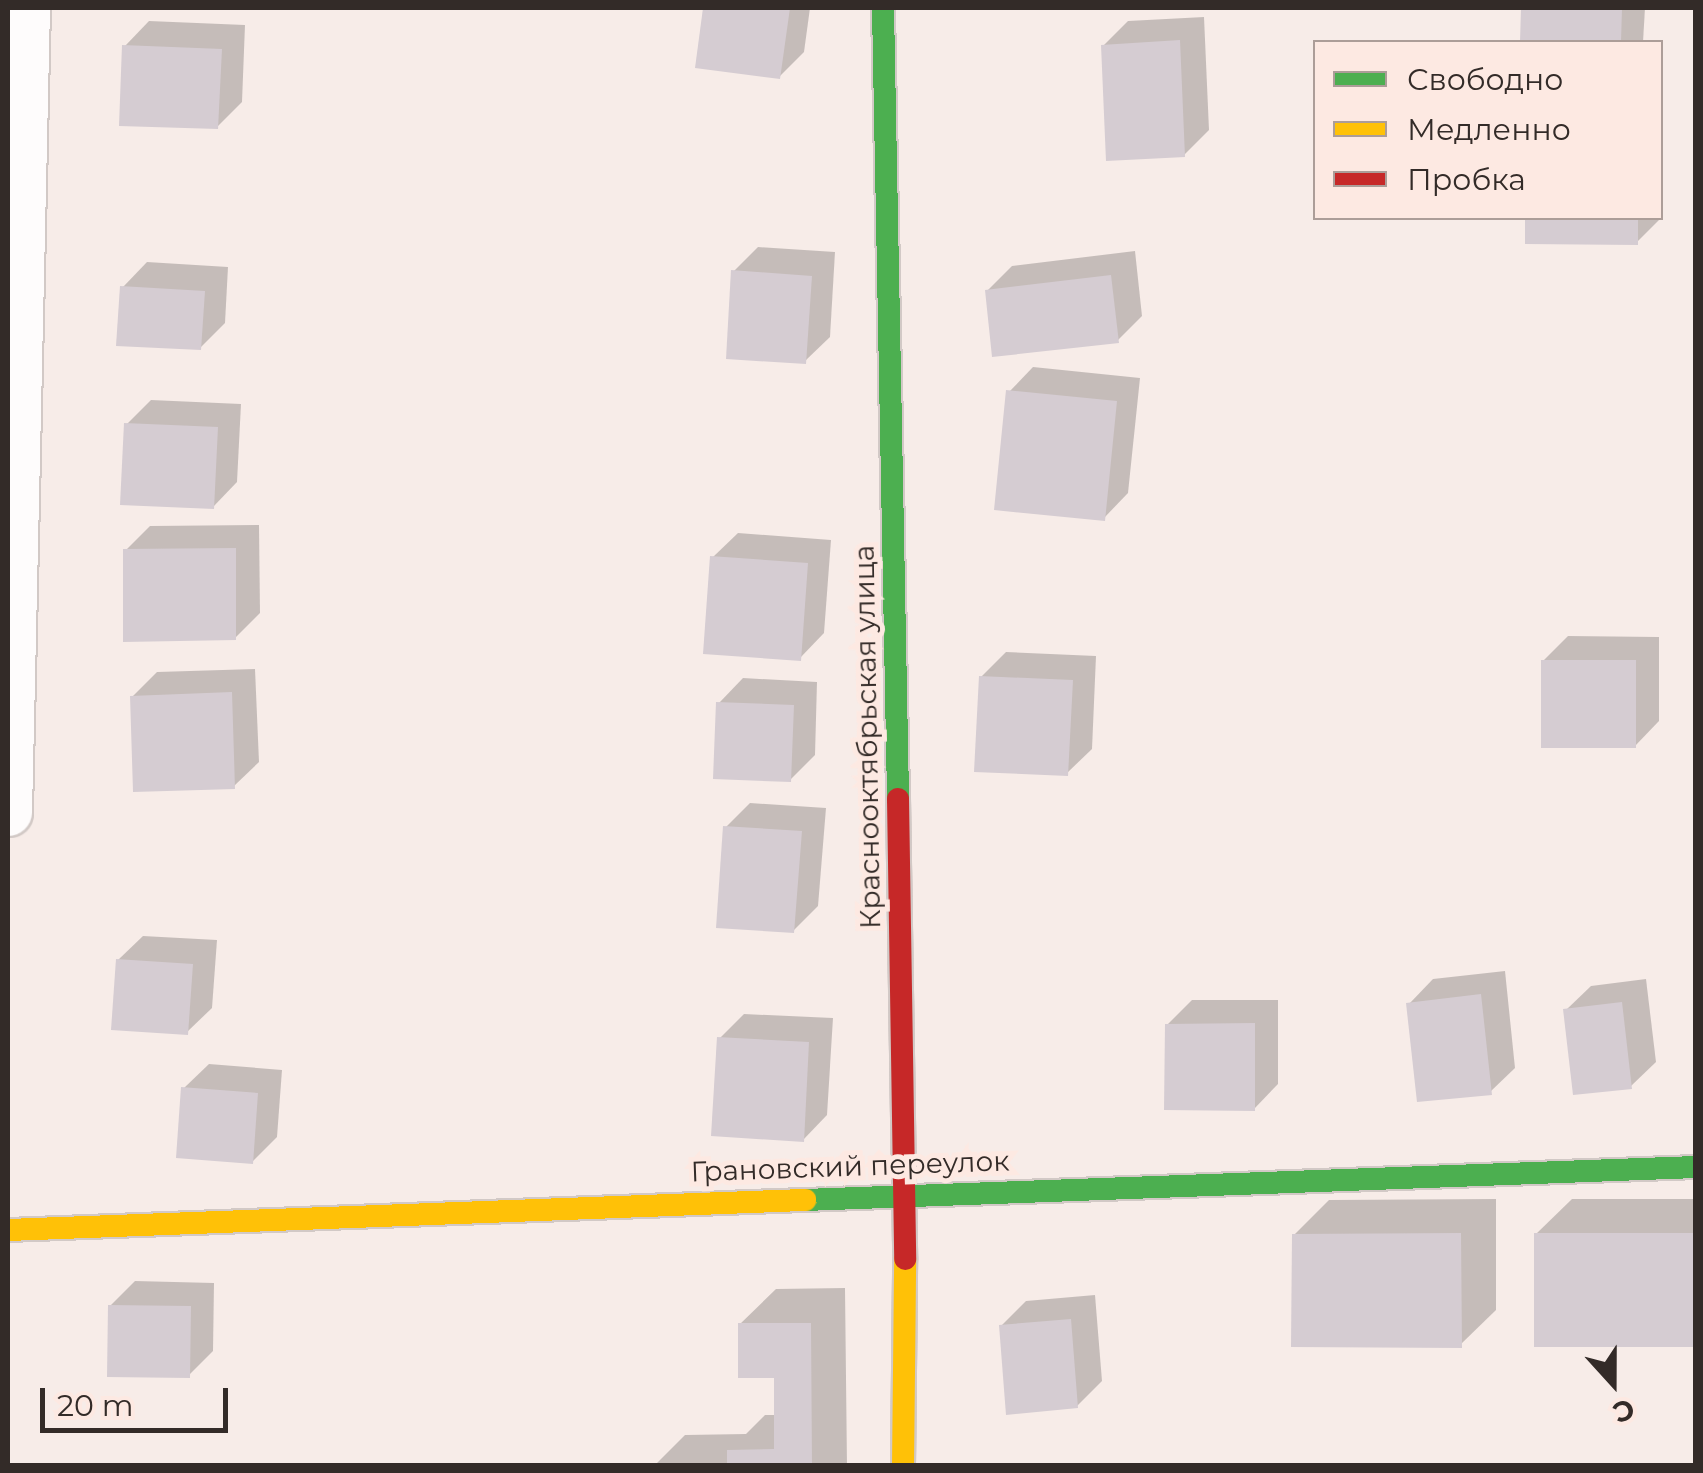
<!DOCTYPE html>
<meta charset="utf-8">
<style>
body{margin:0}
#map{position:relative;width:1703px;height:1473px;overflow:hidden;background:#f7ece8;font-family:Montserrat,sans-serif}
div>[style]{position:absolute}
.shadow>*{inset:0;background:#0003}
.building>*{inset:0;background:#d5ccd2}
.roads{filter:drop-shadow(2px 0 #d2c9c6) drop-shadow(-2px 0 #d2c9c6) drop-shadow(0 2px #d2c9c6) drop-shadow(0 -2px #d2c9c6)}
.street>*{height:48px;margin:-24px;padding:0 24px;transform-origin:24px;border-radius:24px;background:#fefcfc}
.fast>*{height:22px;margin:-11px;padding:0 11px;transform-origin:11px;border-radius:11px;background:#4caf50}
.slow>*{height:22px;margin:-11px;padding:0 11px;transform-origin:11px;border-radius:11px;background:#ffc107}
.jam>*{height:22px;margin:-11px;padding:0 11px;transform-origin:11px;border-radius:11px;background:#c62828}
span{translate:-50% -50%;white-space:nowrap;text-align:center;line-height:1.15;-webkit-text-stroke:10px #fde9e2;paint-order:stroke}
.street-label{font-size:28px;color:#332b28}
.frame{position:absolute;inset:0;border:10px solid #332b28;pointer-events:none}
.legend{position:absolute;left:1313px;top:40px;width:350px;height:180px;box-sizing:border-box;background:#fde9e2;border:2px solid #ac9d98;margin:0;padding:12px 18px;list-style:none;font-size:30px;color:#332b28}
.legend li{display:flex;align-items:center;gap:20px;height:50px}
.legend b{width:50px;border:2px solid #ac9d98}
.north{position:absolute;left:1563px;top:1333px;width:100px;height:100px;-webkit-text-stroke:8px #fde9e2;paint-order:stroke;rotate:159deg;font-size:28px;font-weight:700;line-height:40px;text-align:center;color:#332b28}
.north::after{content:'';display:block;margin:auto;width:35px;height:45px;background:#332b28;clip-path:polygon(50% 0,100% 100%,50% 72%,0 100%)}
.scale{position:absolute;left:40px;top:1388px;width:188px;height:45px;box-sizing:border-box;border:5px solid #332b28;border-top:0;padding-left:12px;font-size:30px;line-height:35px;white-space:nowrap;color:#332b28;-webkit-text-stroke:8px #fde9e2;paint-order:stroke}
</style>
<div id="map">
<div class="shadow">
<div style="clip-path:polygon(705px 8px,810px 8px,804px 52px,779px 77px,697px 65px)"></div>
<div style="clip-path:polygon(1523px 8px,1645px 8px,1643px 42px,1522px 42px)"></div>
<div style="clip-path:polygon(1204px 17px,1209px 130px,1184px 155px,1103px 46px,1128px 21px)"></div>
<div style="clip-path:polygon(149px 21px,245px 25px,242px 102px,217px 127px,125px 46px)"></div>
<div style="clip-path:polygon(1660px 117px,1661px 218px,1637px 242px,1528px 241px,1528px 218px,1660px 218px)"></div>
<div style="clip-path:polygon(758px 247px,835px 252px,830px 337px,805px 361px,733px 272px)"></div>
<div style="clip-path:polygon(1135px 251px,1142px 316px,1118px 340px,987px 291px,1012px 266px)"></div>
<div style="clip-path:polygon(147px 262px,228px 267px,225px 323px,200px 348px,123px 287px)"></div>
<div style="clip-path:polygon(1033px 367px,1140px 378px,1128px 493px,1104px 518px,1009px 392px)"></div>
<div style="clip-path:polygon(151px 400px,241px 404px,237px 482px,213px 507px,127px 424px)"></div>
<div style="clip-path:polygon(259px 525px,260px 613px,235px 638px,125px 551px,150px 526px)"></div>
<div style="clip-path:polygon(738px 533px,831px 540px,824px 633px,800px 658px,713px 557px)"></div>
<div style="clip-path:polygon(1568px 636px,1659px 637px,1659px 721px,1635px 746px,1543px 661px)"></div>
<div style="clip-path:polygon(1006px 652px,1096px 656px,1092px 749px,1067px 773px,981px 677px)"></div>
<div style="clip-path:polygon(255px 669px,259px 762px,234px 786px,132px 697px,157px 672px)"></div>
<div style="clip-path:polygon(743px 678px,817px 682px,815px 755px,790px 780px,719px 703px)"></div>
<div style="clip-path:polygon(750px 803px,826px 808px,818px 906px,793px 931px,726px 827px)"></div>
<div style="clip-path:polygon(143px 936px,217px 940px,212px 1008px,187px 1032px,118px 960px)"></div>
<div style="clip-path:polygon(1505px 971px,1515px 1068px,1490px 1092px,1409px 1004px,1433px 979px)"></div>
<div style="clip-path:polygon(1646px 979px,1656px 1062px,1631px 1086px,1566px 1010px,1591px 986px)"></div>
<div style="clip-path:polygon(1192px 1000px,1278px 1000px,1278px 1084px,1254px 1109px,1167px 1025px)"></div>
<div style="clip-path:polygon(744px 1014px,833px 1018px,827px 1115px,803px 1140px,720px 1038px)"></div>
<div style="clip-path:polygon(209px 1064px,282px 1070px,277px 1137px,252px 1162px,184px 1088px)"></div>
<div style="clip-path:polygon(1496px 1199px,1496px 1310px,1460px 1345px,1294px 1235px,1329px 1200px)"></div>
<div style="clip-path:polygon(1572px 1199px,1696px 1199px,1696px 1344px,1536px 1234px)"></div>
<div style="clip-path:polygon(135px 1281px,214px 1283px,213px 1351px,189px 1375px,110px 1306px)"></div>
<div style="clip-path:polygon(845px 1288px,847px 1466px,654px 1466px,685px 1435px,746px 1434px,765px 1415px,776px 1415px,776px 1376px,740px 1324px,776px 1289px)"></div>
<div style="clip-path:polygon(1095px 1295px,1102px 1381px,1077px 1406px,1001px 1326px,1026px 1301px)"></div>
</div>
<div class="building">
<div style="clip-path:polygon(703px 8px,790px 8px,780px 79px,695px 68px)"></div>
<div style="clip-path:polygon(1521px 8px,1622px 8px,1621px 42px,1520px 42px)"></div>
<div style="clip-path:polygon(1180px 40px,1185px 157px,1106px 161px,1101px 45px)"></div>
<div style="clip-path:polygon(122px 45px,222px 49px,218px 129px,119px 126px)"></div>
<div style="clip-path:polygon(1525px 218px,1638px 218px,1638px 245px,1525px 244px)"></div>
<div style="clip-path:polygon(731px 270px,812px 276px,806px 364px,726px 359px)"></div>
<div style="clip-path:polygon(1111px 275px,1119px 343px,992px 357px,985px 290px)"></div>
<div style="clip-path:polygon(120px 286px,205px 291px,201px 350px,116px 346px)"></div>
<div style="clip-path:polygon(1006px 390px,1117px 401px,1105px 521px,994px 510px)"></div>
<div style="clip-path:polygon(124px 423px,218px 427px,214px 509px,120px 505px)"></div>
<div style="clip-path:polygon(236px 548px,236px 640px,123px 642px,123px 549px)"></div>
<div style="clip-path:polygon(710px 556px,808px 563px,801px 661px,703px 654px)"></div>
<div style="clip-path:polygon(1541px 660px,1636px 660px,1636px 748px,1541px 748px)"></div>
<div style="clip-path:polygon(979px 676px,1073px 680px,1068px 776px,974px 772px)"></div>
<div style="clip-path:polygon(232px 692px,235px 789px,133px 792px,130px 696px)"></div>
<div style="clip-path:polygon(716px 702px,794px 705px,791px 782px,713px 779px)"></div>
<div style="clip-path:polygon(723px 826px,802px 831px,794px 933px,716px 928px)"></div>
<div style="clip-path:polygon(116px 959px,193px 964px,188px 1035px,111px 1030px)"></div>
<div style="clip-path:polygon(1481px 994px,1492px 1095px,1417px 1102px,1406px 1003px)"></div>
<div style="clip-path:polygon(1622px 1002px,1632px 1089px,1573px 1095px,1563px 1009px)"></div>
<div style="clip-path:polygon(1255px 1023px,1255px 1111px,1164px 1110px,1165px 1024px)"></div>
<div style="clip-path:polygon(717px 1037px,809px 1042px,804px 1142px,711px 1136px)"></div>
<div style="clip-path:polygon(181px 1087px,258px 1093px,253px 1164px,176px 1158px)"></div>
<div style="clip-path:polygon(1461px 1233px,1462px 1348px,1291px 1347px,1292px 1234px)"></div>
<div style="clip-path:polygon(1534px 1233px,1696px 1233px,1696px 1347px,1534px 1347px)"></div>
<div style="clip-path:polygon(108px 1305px,191px 1306px,190px 1378px,107px 1377px)"></div>
<div style="clip-path:polygon(1071px 1319px,1078px 1408px,1006px 1415px,999px 1325px)"></div>
<div style="clip-path:polygon(738px 1323px,811px 1323px,812px 1466px,727px 1466px,727px 1450px,774px 1449px,774px 1378px,738px 1378px)"></div>
</div>
<div class="roads">
<div class="street">
<div style="left:8px;top:812px;width:804px;rotate:-88.72deg"></div>
</div>
<div class="fast">
<div style="left:883px;top:8px;width:791px;rotate:88.91deg"></div>
<div style="left:805px;top:1200px;width:892px;rotate:-2.12deg"></div>
</div>
<div class="slow">
<div style="left:8px;top:1230px;width:798px;rotate:-2.16deg"></div>
<div style="left:903px;top:1466px;width:207px;rotate:-89.4deg"></div>
</div>
<div class="jam">
<div style="left:898px;top:799px;width:460px;rotate:89.1deg"></div>
</div>
</div>
<div class="street-label">
<span style="left:867px;top:737px;rotate:-91deg">Краснооктябрьская улица</span>
<span style="left:850px;top:1166px;rotate:-2deg">Грановский переулок</span>
</div>
<div class="frame"></div>
<ul class="legend">
<li><b style="height:12px;background:#4caf50"></b>Свободно</li>
<li><b style="height:12px;background:#ffc107"></b>Медленно</li>
<li><b style="height:12px;background:#c62828"></b>Пробка</li>
</ul>
<div class="north">С</div>
<div class="scale">20 m</div>
</div>
